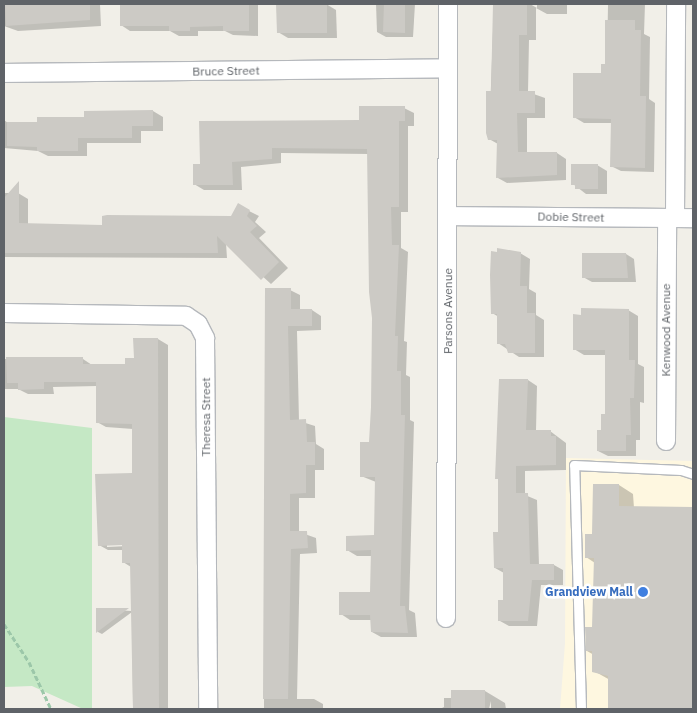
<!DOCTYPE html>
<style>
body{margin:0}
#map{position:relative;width:697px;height:713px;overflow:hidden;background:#f1efe8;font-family:"IBM Plex Sans",sans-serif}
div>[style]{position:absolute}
.commercial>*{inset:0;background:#fef7e0}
.green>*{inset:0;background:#c5e8c5}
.shadow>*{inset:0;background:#0003}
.building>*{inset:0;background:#cccac5}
.path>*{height:3px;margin-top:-1.5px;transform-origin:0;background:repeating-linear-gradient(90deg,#9cc7a9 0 5px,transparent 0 7.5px)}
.roads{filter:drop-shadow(1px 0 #b5b8bc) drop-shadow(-1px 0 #b5b8bc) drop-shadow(0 1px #b5b8bc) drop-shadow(0 -1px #b5b8bc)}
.lane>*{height:9px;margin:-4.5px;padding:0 4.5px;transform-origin:4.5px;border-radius:4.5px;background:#fff}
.street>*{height:18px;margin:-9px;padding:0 9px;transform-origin:9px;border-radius:9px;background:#fff}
.dots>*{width:14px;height:14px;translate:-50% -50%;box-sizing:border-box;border:2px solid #fff;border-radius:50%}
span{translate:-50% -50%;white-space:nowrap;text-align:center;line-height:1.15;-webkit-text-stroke:5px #fff;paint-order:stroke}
.street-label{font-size:12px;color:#5f6368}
.shop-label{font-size:12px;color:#366cbe;font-weight:700}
.right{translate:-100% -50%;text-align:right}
.frame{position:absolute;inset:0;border:5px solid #5f6368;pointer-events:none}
</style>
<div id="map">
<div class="commercial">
<div style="clip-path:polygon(566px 458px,693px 461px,693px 709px,560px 709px,565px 643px)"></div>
</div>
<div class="green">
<div style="clip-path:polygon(4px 417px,92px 428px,92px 709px,83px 709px,32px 686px,4px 687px)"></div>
</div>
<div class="shadow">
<div style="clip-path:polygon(4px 4px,100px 4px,101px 26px,18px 31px,4px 26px)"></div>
<div style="clip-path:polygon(121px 4px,258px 4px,258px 36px,233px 35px,225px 31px,198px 31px,198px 36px,179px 36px,170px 31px,130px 31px,121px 25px)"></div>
<div style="clip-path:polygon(277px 4px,326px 4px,336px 10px,337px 38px,288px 38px,278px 32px)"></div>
<div style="clip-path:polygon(376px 4px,415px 4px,413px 37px,386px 37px,377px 32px)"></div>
<div style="clip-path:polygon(494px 4px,530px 4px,537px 8px,537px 4px,567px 4px,567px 14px,547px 14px,536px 8px,536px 40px,529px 40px,528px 92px,545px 98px,545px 118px,527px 118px,527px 153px,557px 153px,566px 159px,566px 180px,507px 183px,498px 178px,498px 144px,489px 139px)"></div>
<div style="clip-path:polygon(608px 4px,645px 4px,644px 34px,650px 37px,649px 99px,655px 103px,654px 172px,621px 171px,611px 166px,612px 123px,584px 123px,574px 117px,607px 66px)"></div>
<div style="clip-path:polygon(404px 108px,414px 113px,414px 126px,408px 126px,408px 212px,401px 212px,401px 248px,408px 252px,404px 341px,407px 342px,406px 375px,410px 377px,410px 420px,414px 422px,409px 610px,415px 613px,417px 637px,381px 637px,372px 632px,371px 620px,350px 620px,341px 614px,371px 594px,372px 556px,357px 556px,347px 550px,375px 536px,376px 482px,361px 476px,371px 443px,374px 318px,369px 154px,281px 153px,281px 163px,241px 167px,242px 190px,204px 190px,194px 184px,194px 166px)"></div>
<div style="clip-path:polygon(153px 111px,163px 117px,163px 131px,141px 131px,141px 143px,87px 143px,87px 156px,48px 156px,38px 151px,4px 148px,4px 120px,8px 123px,38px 124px,85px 118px,85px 112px)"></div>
<div style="clip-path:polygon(597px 165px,607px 171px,607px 194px,586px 194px,573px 184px)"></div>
<div style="clip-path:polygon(4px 193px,18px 193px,28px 199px,28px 224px,103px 226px,232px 217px,249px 211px,259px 216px,255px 222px,266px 232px,259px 238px,288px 268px,271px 284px,226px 243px,227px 258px,4px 257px)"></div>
<div style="clip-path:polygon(520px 253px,530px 259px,529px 289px,536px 293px,536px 315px,544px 320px,544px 357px,519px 357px,498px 343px,499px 317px,492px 313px)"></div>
<div style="clip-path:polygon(626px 254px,634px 259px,636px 282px,592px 282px,583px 277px)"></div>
<div style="clip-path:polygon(266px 290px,290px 290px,300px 295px,300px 310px,312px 310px,321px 316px,321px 330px,297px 331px,299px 421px,315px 426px,316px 444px,324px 449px,324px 470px,315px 470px,315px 498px,299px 498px,299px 532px,316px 538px,317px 553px,300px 554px,297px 699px,314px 699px,323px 704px,323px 709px,264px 709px)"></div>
<div style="clip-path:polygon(628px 310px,638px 316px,638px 364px,644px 367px,644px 403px,640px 402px,640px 440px,636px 440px,636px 456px,608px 456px,598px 451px,606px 415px,607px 355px,584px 355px,574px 349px)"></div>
<div style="clip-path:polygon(evenodd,158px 339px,168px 345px,168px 709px,133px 709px,132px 612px,102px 634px,98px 632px,98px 609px,132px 611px,131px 567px,123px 562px,123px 550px,108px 550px,99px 545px,133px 474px,133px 429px,106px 427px,97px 422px,97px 386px,53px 387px,54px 394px,28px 394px,18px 389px,4px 389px,4px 359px,83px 359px,92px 365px,126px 365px,135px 359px,135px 340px,158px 339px,128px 543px,128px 546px,107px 547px,107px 544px,128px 543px)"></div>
<div style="clip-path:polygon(528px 380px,537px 386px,536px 431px,550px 431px,566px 443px,566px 470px,525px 471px,525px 495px,537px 500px,539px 565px,554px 565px,563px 570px,563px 585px,541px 585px,537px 626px,509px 626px,500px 621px,504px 601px,504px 573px,495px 568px,500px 533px,500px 480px,496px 478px)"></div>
<div style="clip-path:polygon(619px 485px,633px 494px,634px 508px,693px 508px,693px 709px,610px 709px,610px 680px,594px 671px,594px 655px,587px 651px,594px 628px,595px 563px,586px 557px)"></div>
<div style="clip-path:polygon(452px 691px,485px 691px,505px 703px,506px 709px,491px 709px,491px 701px,489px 709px,440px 709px,444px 707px,444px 698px,452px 698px)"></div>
</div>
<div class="building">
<div style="clip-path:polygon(5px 4px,90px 4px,90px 20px,6px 26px)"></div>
<div style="clip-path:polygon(120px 4px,249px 4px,249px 31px,223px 31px,223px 26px,190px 27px,190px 31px,169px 31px,169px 26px,120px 26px)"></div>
<div style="clip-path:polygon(276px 4px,327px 4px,327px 33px,277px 33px)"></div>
<div style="clip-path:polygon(384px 4px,405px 4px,405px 33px,383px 32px)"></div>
<div style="clip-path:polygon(493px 4px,527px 4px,527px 35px,519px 35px,519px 91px,535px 91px,535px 113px,517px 113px,518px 152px,557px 152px,557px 175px,496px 178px,497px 140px,488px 140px,486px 133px,486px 91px,491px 91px)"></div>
<div style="clip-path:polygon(605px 20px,635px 20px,635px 30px,641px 30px,640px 96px,646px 96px,645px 168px,610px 167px,611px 119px,573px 118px,573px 73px,601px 73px,601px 64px,605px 64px)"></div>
<div style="clip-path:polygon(359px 106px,405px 106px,405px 121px,399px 121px,399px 207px,391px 207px,392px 245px,399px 245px,395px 336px,398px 336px,397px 371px,401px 371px,401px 415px,405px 415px,400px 606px,405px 606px,408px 633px,371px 632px,370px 615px,339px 615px,339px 592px,370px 592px,371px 550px,346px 551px,346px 536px,374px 535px,375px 477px,360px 477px,360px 442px,369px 442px,371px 407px,372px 318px,369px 292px,367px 149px,272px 148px,272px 159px,232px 162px,233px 185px,193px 185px,193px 164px,200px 164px,199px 121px,359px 120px)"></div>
<div style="clip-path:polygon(153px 110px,153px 126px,132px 126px,132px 138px,78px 138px,78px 151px,37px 151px,37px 147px,7px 146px,7px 122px,37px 122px,37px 117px,84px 117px,84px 111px)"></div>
<div style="clip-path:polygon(571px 164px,598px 164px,598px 189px,575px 189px,575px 185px,571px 185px)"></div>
<div style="clip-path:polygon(19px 181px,19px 223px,102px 225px,102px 216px,107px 215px,231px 216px,238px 203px,250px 210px,247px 216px,257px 226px,250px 232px,279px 262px,261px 280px,217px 236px,218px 253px,4px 253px,4px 198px)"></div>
<div style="clip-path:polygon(497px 248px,521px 252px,520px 286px,527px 286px,527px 313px,535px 313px,535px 353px,508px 353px,505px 344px,497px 344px,497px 314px,491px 314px,490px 275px,491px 251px,497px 252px)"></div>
<div style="clip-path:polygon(582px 253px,626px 253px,628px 278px,582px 278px)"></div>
<div style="clip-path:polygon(265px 288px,291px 288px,291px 309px,312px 309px,312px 326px,288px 326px,290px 420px,306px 419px,307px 442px,315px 442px,315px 465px,306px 465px,306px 493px,290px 494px,290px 531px,307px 531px,308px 548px,291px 549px,288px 699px,263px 699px)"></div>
<div style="clip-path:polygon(581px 308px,629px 309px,629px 360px,635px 360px,634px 398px,630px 398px,631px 435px,626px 435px,626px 451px,597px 451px,597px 430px,601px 430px,601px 414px,605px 414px,605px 350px,573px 350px,573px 314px,581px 315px)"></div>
<div style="clip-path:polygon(133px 338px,158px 338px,159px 709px,133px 709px,130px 563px,122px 563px,122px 545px,98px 546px,95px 474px,132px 473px,132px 424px,96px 423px,96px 382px,44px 382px,44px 389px,18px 390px,18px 383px,7px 383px,6px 357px,83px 357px,83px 364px,125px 364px,125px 358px,134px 358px)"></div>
<div style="clip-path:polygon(499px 379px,528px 379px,526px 430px,551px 430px,551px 436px,556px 436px,556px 465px,516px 466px,516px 493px,528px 493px,530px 564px,554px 564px,554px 580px,532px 580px,528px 621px,498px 621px,498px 600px,503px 600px,503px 568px,494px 568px,493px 532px,498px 532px,498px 479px,495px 479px)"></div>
<div style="clip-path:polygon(593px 484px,619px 484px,619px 506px,693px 507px,693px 709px,608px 709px,608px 676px,592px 672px,592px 651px,586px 651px,585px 627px,592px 627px,594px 558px,585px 558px,585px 534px,592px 534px)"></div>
<div style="clip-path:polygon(96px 608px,129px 608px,96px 633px)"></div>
<div style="clip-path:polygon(451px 690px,485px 690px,485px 709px,451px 709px)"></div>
</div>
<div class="path">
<div style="left:4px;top:624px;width:45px;rotate:56.7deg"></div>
<div style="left:29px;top:662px;width:52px;rotate:64.9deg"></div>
</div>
<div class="roads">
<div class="lane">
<div style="left:581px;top:709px;width:244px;rotate:-91.6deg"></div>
<div style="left:574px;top:465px;width:107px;rotate:2.7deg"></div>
<div style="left:681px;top:470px;width:13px;rotate:18deg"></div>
</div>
<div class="street">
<div style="left:4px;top:73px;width:444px;rotate:-0.6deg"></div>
<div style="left:449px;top:216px;width:244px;rotate:0.5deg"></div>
<div style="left:675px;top:218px;width:214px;rotate:-89.7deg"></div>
<div style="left:4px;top:313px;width:182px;rotate:0.9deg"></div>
<div style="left:186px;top:316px;width:14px;rotate:34deg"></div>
<div style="left:198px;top:324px;width:16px;rotate:63deg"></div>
<div style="left:205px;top:338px;width:371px;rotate:89.5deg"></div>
<div style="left:666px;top:441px;width:223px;rotate:-89.7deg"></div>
<div style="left:446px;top:618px;width:614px;rotate:-89.81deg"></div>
</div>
</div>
<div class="dots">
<div style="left:643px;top:592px;background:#3f7fe0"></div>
</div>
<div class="street-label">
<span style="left:226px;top:71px;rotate:-1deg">Bruce Street</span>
<span style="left:571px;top:217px;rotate:1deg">Dobie Street</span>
<span style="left:448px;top:311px;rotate:-90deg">Parsons Avenue</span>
<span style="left:666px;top:330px;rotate:-90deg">Kenwood Avenue</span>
<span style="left:206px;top:417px;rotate:-90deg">Theresa Street</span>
</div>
<div class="shop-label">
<span class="right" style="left:633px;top:592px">Grandview Mall</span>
</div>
<div class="frame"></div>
</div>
